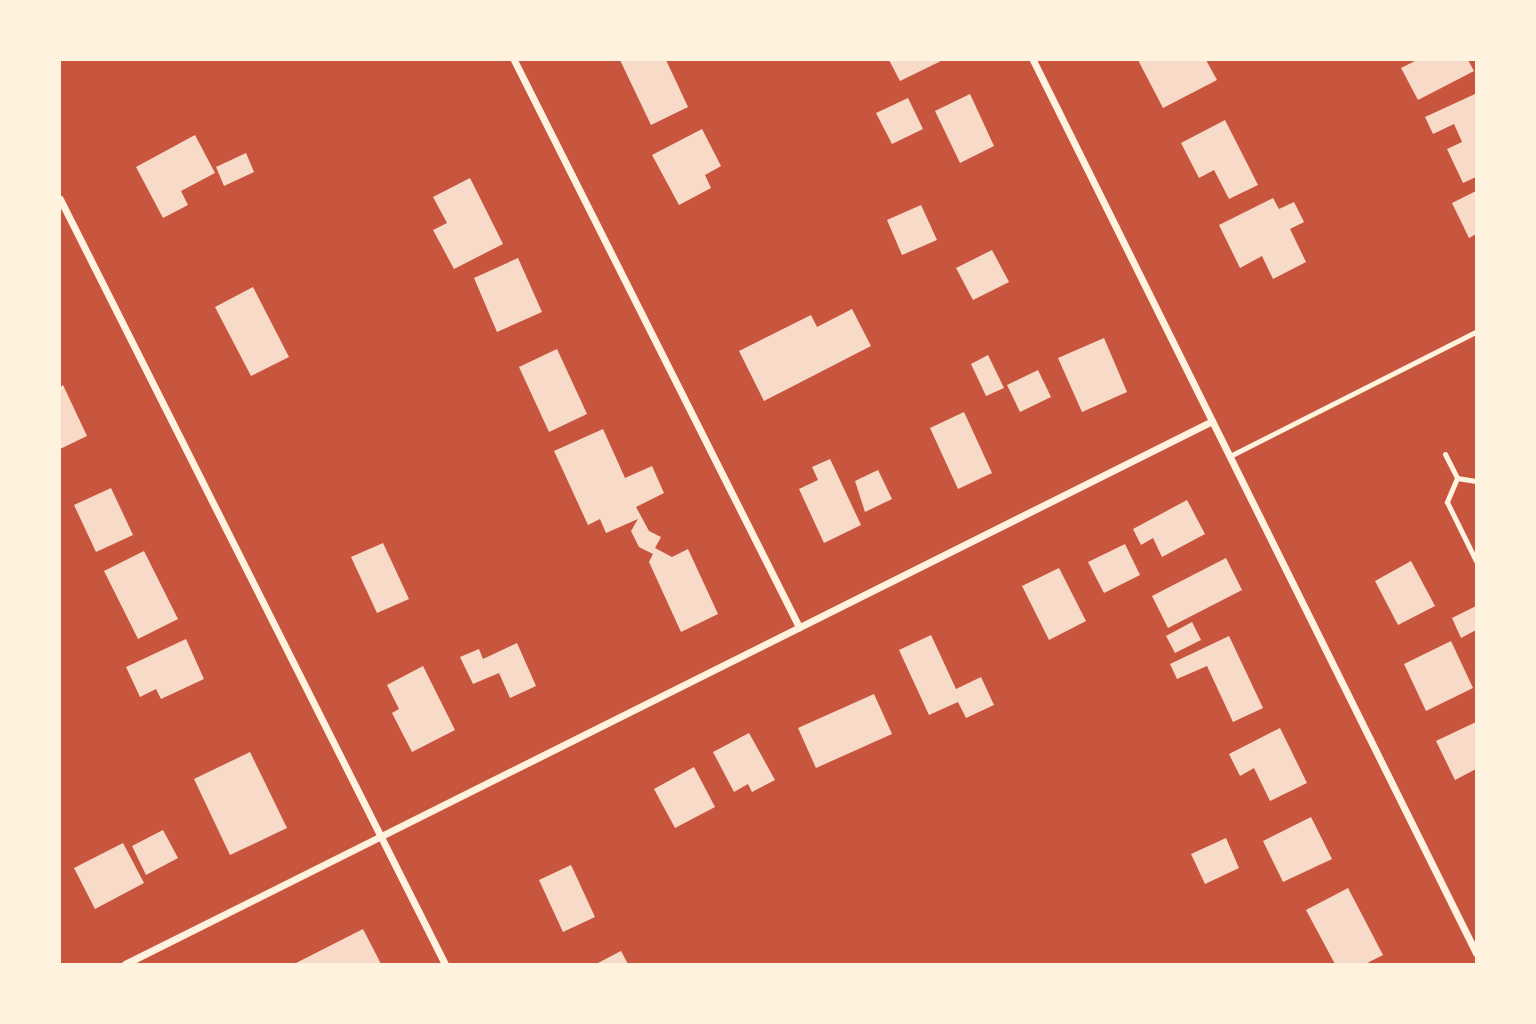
<!DOCTYPE html>
<style>
body{margin:0}
#map{position:relative;width:1536px;height:1024px;overflow:hidden;background:#c8553d;font-family:Raleway,sans-serif}
div>[style]{position:absolute}
.building>*{inset:0;background:#f7dbc8}
.service>*{height:5px;margin:-2.5px;padding:0 2.5px;transform-origin:2.5px;border-radius:2.5px;background:#fff3e0}
.minor>*{height:7px;margin:-3.5px;padding:0 3.5px;transform-origin:3.5px;border-radius:3.5px;background:#fff3e0}
span{translate:-50% -50%;white-space:nowrap;text-align:center;line-height:1.15;-webkit-text-stroke:6px #fff3e0;paint-order:stroke}
.frame{position:absolute;inset:0;border:61px solid #fff3e0;pointer-events:none}
</style>
<div id="map">
<div class="building">
<div style="clip-path:polygon(620px 60px,666px 60px,688px 107px,651px 125px)"></div>
<div style="clip-path:polygon(889px 60px,943px 60px,900px 81px)"></div>
<div style="clip-path:polygon(1138px 60px,1206px 60px,1217px 80px,1163px 108px)"></div>
<div style="clip-path:polygon(1417px 60px,1468px 60px,1474px 71px,1418px 100px,1401px 68px)"></div>
<div style="clip-path:polygon(970px 94px,994px 146px,960px 163px,935px 111px)"></div>
<div style="clip-path:polygon(1475px 94px,1476px 177px,1463px 183px,1447px 149px,1462px 142px,1454px 124px,1433px 134px,1425px 117px)"></div>
<div style="clip-path:polygon(908px 98px,923px 129px,892px 144px,876px 113px)"></div>
<div style="clip-path:polygon(1225px 120px,1258px 185px,1229px 199px,1214px 170px,1199px 178px,1181px 143px)"></div>
<div style="clip-path:polygon(702px 129px,721px 166px,705px 175px,711px 188px,679px 205px,652px 155px)"></div>
<div style="clip-path:polygon(195px 135px,215px 173px,181px 191px,188px 205px,163px 218px,136px 167px)"></div>
<div style="clip-path:polygon(246px 153px,254px 172px,224px 186px,216px 167px)"></div>
<div style="clip-path:polygon(470px 178px,503px 244px,454px 269px,433px 230px,447px 223px,433px 197px)"></div>
<div style="clip-path:polygon(1476px 191px,1476px 234px,1469px 238px,1452px 203px)"></div>
<div style="clip-path:polygon(1273px 198px,1279px 209px,1294px 202px,1304px 222px,1290px 229px,1306px 262px,1273px 279px,1262px 256px,1240px 268px,1219px 225px)"></div>
<div style="clip-path:polygon(921px 205px,937px 240px,902px 255px,887px 220px)"></div>
<div style="clip-path:polygon(992px 250px,1009px 282px,973px 300px,956px 268px)"></div>
<div style="clip-path:polygon(518px 258px,542px 312px,497px 332px,474px 278px)"></div>
<div style="clip-path:polygon(253px 287px,289px 357px,251px 376px,215px 307px)"></div>
<div style="clip-path:polygon(852px 309px,871px 346px,764px 401px,739px 351px,811px 315px,817px 327px)"></div>
<div style="clip-path:polygon(1104px 338px,1127px 392px,1082px 412px,1058px 358px)"></div>
<div style="clip-path:polygon(557px 349px,587px 414px,549px 432px,519px 367px)"></div>
<div style="clip-path:polygon(988px 355px,1004px 388px,986px 396px,971px 364px)"></div>
<div style="clip-path:polygon(1038px 370px,1051px 397px,1020px 412px,1007px 385px)"></div>
<div style="clip-path:polygon(63px 385px,87px 436px,60px 449px,60px 387px)"></div>
<div style="clip-path:polygon(964px 412px,992px 473px,958px 489px,930px 428px)"></div>
<div style="clip-path:polygon(603px 429px,625px 478px,652px 466px,664px 493px,636px 507px,649px 531px,661px 537px,655px 548px,672px 557px,688px 549px,718px 614px,681px 632px,649px 562px,653px 554px,639px 547px,631px 531px,638px 519px,606px 533px,600px 519px,588px 525px,554px 451px)"></div>
<div style="clip-path:polygon(830px 459px,861px 525px,824px 543px,799px 489px,818px 480px,812px 467px)"></div>
<div style="clip-path:polygon(878px 470px,892px 499px,865px 512px,855px 481px)"></div>
<div style="clip-path:polygon(111px 488px,133px 535px,96px 552px,74px 505px)"></div>
<div style="clip-path:polygon(1187px 500px,1205px 534px,1162px 557px,1153px 538px,1141px 545px,1133px 529px)"></div>
<div style="clip-path:polygon(383px 543px,409px 599px,377px 613px,351px 557px)"></div>
<div style="clip-path:polygon(1125px 544px,1140px 575px,1104px 593px,1088px 562px)"></div>
<div style="clip-path:polygon(144px 551px,178px 619px,138px 639px,104px 571px)"></div>
<div style="clip-path:polygon(1226px 558px,1242px 590px,1168px 628px,1152px 596px)"></div>
<div style="clip-path:polygon(1411px 561px,1435px 606px,1398px 625px,1375px 581px)"></div>
<div style="clip-path:polygon(1059px 568px,1086px 621px,1049px 640px,1022px 586px)"></div>
<div style="clip-path:polygon(1476px 606px,1476px 630px,1461px 638px,1452px 618px)"></div>
<div style="clip-path:polygon(1192px 622px,1201px 640px,1175px 653px,1166px 636px)"></div>
<div style="clip-path:polygon(931px 635px,956px 689px,981px 677px,994px 705px,966px 718px,958px 702px,929px 715px,899px 650px)"></div>
<div style="clip-path:polygon(1229px 636px,1263px 708px,1233px 722px,1207px 666px,1177px 679px,1170px 664px)"></div>
<div style="clip-path:polygon(186px 639px,204px 679px,161px 699px,156px 689px,140px 697px,126px 667px)"></div>
<div style="clip-path:polygon(1451px 641px,1473px 688px,1426px 711px,1404px 664px)"></div>
<div style="clip-path:polygon(517px 643px,536px 686px,510px 698px,499px 673px,473px 684px,460px 657px,479px 649px,483px 659px)"></div>
<div style="clip-path:polygon(423px 666px,455px 730px,412px 752px,392px 713px,399px 709px,387px 685px)"></div>
<div style="clip-path:polygon(874px 694px,892px 734px,816px 768px,798px 728px)"></div>
<div style="clip-path:polygon(1476px 722px,1476px 769px,1455px 780px,1436px 741px)"></div>
<div style="clip-path:polygon(1280px 728px,1307px 783px,1270px 801px,1254px 768px,1240px 776px,1229px 754px)"></div>
<div style="clip-path:polygon(749px 733px,775px 780px,752px 792px,748px 784px,734px 792px,713px 752px)"></div>
<div style="clip-path:polygon(250px 752px,287px 828px,230px 855px,194px 779px)"></div>
<div style="clip-path:polygon(694px 767px,715px 807px,675px 828px,654px 789px)"></div>
<div style="clip-path:polygon(1311px 817px,1332px 859px,1283px 882px,1263px 841px)"></div>
<div style="clip-path:polygon(163px 830px,178px 858px,146px 875px,132px 846px)"></div>
<div style="clip-path:polygon(1226px 838px,1239px 868px,1205px 884px,1191px 854px)"></div>
<div style="clip-path:polygon(123px 843px,144px 883px,95px 909px,74px 868px)"></div>
<div style="clip-path:polygon(571px 865px,595px 917px,563px 932px,539px 880px)"></div>
<div style="clip-path:polygon(1348px 888px,1383px 955px,1365px 964px,1335px 964px,1306px 910px)"></div>
<div style="clip-path:polygon(363px 929px,381px 964px,294px 964px)"></div>
<div style="clip-path:polygon(621px 951px,628px 964px,596px 964px)"></div>
</div>
<div class="service">
<div style="left:1445px;top:454px;width:27px;rotate:63deg"></div>
<div style="left:1457px;top:478px;width:26px;rotate:113deg"></div>
<div style="left:1447px;top:502px;width:66px;rotate:63.8deg"></div>
<div style="left:1230px;top:456px;width:275px;rotate:-26.8deg"></div>
<div style="left:1457px;top:478px;width:19px;rotate:9deg"></div>
</div>
<div class="minor">
<div style="left:514px;top:60px;width:635px;rotate:63.31deg"></div>
<div style="left:1033px;top:60px;width:997px;rotate:63.61deg"></div>
<div style="left:60px;top:199px;width:856px;rotate:63.29deg"></div>
<div style="left:125px;top:964px;width:1215px;rotate:-26.54deg"></div>
</div>
<div class="frame"></div>
</div>
